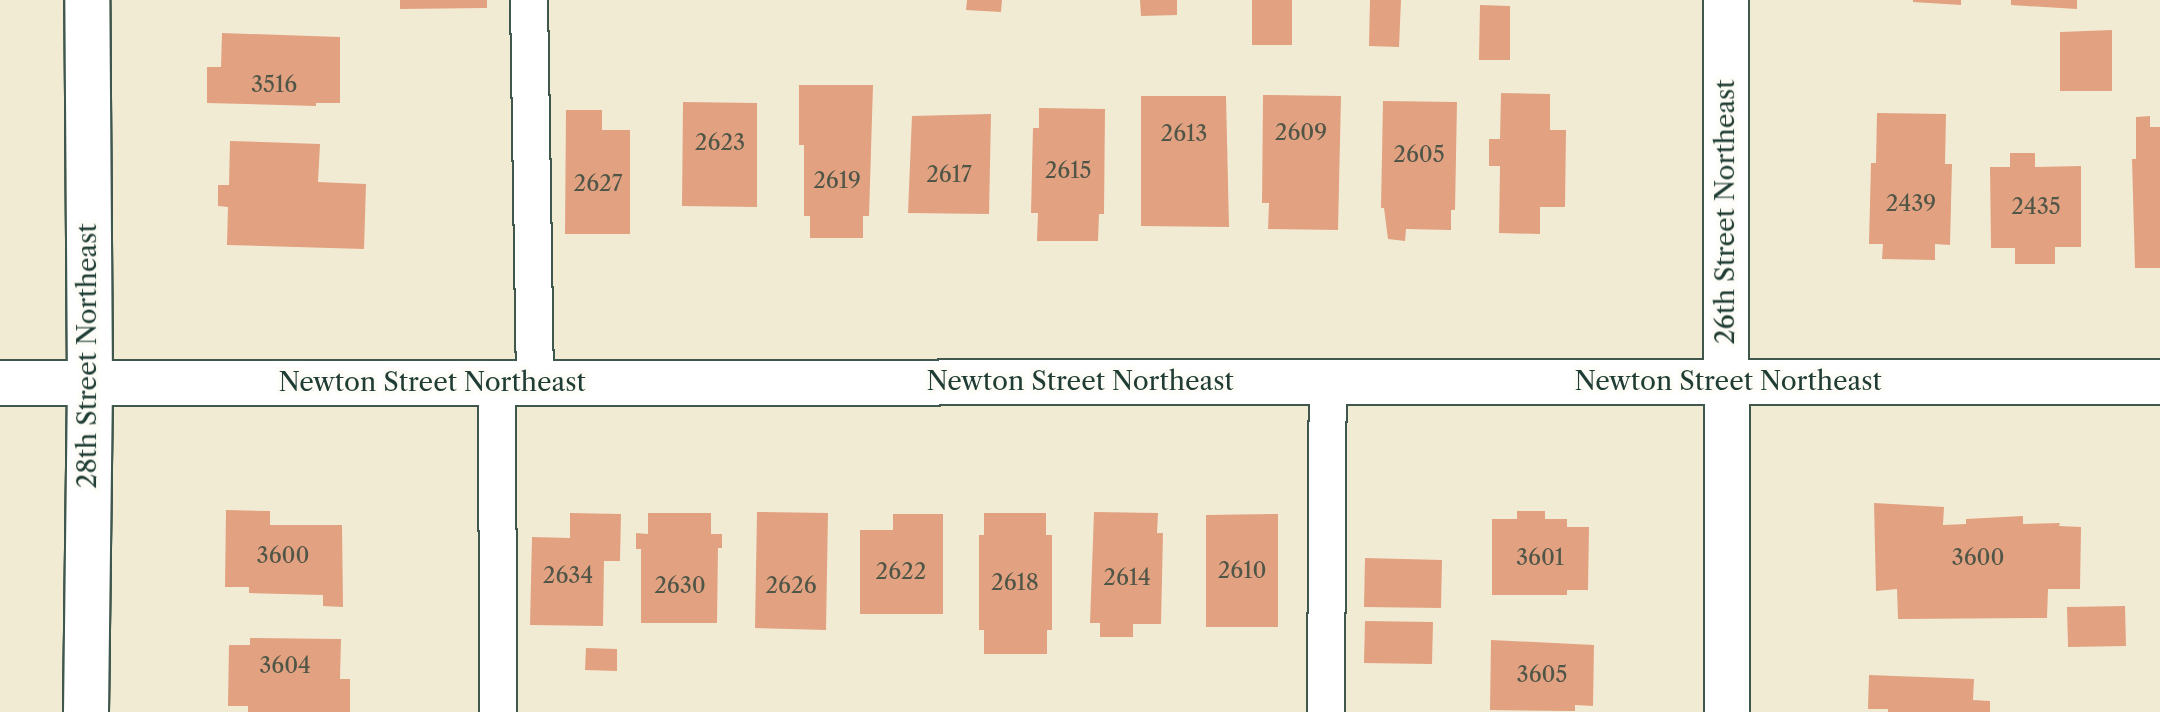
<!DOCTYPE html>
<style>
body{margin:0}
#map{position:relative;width:2160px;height:712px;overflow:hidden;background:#f2ebd4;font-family:"Libre Caslon Text",serif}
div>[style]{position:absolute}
.building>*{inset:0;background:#e2a180}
.roads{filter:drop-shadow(2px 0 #3f574c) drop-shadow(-2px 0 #3f574c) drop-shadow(0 2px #3f574c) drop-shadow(0 -2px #3f574c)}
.service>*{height:36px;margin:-18px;padding:0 18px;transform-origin:18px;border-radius:18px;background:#fff}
.minor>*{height:44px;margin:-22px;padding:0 22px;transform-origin:22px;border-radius:22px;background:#fff}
span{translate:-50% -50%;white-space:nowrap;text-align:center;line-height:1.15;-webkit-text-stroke:7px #fdfcf7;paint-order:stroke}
.number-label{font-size:22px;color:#505647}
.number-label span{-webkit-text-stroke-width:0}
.street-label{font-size:26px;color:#1f3d34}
</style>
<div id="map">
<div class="building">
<div style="clip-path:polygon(400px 0,487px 0,487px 8px,400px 9px)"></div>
<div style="clip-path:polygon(967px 0,1002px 0,1001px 12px,966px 10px)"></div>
<div style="clip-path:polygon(1140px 0,1177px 0,1177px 15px,1141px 16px)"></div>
<div style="clip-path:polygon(1252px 0,1292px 0,1292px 45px,1252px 45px)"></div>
<div style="clip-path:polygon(1370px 0,1401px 0,1399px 47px,1369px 46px)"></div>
<div style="clip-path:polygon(1913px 0,1961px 0,1961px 5px,1913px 2px)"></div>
<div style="clip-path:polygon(2011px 0,2077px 0,2077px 9px,2011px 5px)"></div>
<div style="clip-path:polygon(1480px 5px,1510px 6px,1510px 60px,1479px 60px)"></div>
<div style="clip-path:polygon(2112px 30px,2112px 91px,2060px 91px,2060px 32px)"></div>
<div style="clip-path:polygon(222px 33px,340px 37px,340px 103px,316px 103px,316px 106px,207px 103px,207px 67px,221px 67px)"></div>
<div style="clip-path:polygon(799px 85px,873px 85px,869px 216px,863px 216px,863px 238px,810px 238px,810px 216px,804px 216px,804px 145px,799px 145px)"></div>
<div style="clip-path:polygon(1501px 93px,1550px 94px,1550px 130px,1566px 130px,1565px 207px,1540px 207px,1540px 234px,1499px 233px,1500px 166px,1489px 166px,1489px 139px,1500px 139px)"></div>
<div style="clip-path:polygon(1263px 95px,1341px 96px,1338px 230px,1268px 229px,1269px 203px,1262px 203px)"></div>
<div style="clip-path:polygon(1141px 96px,1226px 96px,1229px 227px,1141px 226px)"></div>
<div style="clip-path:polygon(1383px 101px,1457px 102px,1455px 210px,1451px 210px,1451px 230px,1406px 229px,1405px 241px,1388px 239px,1384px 208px,1381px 208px)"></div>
<div style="clip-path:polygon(683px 102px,757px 103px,757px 207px,682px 206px)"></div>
<div style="clip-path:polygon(1039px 108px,1105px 109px,1104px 214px,1099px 214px,1098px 241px,1037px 241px,1038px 213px,1031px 213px,1033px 128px,1039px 128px)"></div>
<div style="clip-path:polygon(566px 110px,602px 110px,602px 130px,630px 130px,630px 234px,565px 234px)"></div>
<div style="clip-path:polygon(1877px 113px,1946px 114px,1945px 164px,1952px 164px,1950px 245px,1935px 244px,1935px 260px,1882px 259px,1883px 244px,1869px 244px,1871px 163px,1876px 163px)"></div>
<div style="clip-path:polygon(991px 114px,989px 214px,908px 213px,912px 116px)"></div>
<div style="clip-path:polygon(2150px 116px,2150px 127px,2160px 127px,2160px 268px,2135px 268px,2132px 159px,2136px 159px,2136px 117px)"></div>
<div style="clip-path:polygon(230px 141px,320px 144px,318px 182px,366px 184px,364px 249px,227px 245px,228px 207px,218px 206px,218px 185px,229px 185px)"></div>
<div style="clip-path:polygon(2010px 153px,2035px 153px,2035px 167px,2081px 166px,2081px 247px,2055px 247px,2055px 264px,2015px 264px,2015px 248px,1991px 248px,1990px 167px,2010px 167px)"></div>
<div style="clip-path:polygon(1874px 503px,1944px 507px,1943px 525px,1966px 524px,1966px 519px,2023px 516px,2023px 524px,2060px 523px,2059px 526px,2081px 527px,2080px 589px,2048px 589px,2047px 618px,1898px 619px,1897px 589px,1876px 591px)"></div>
<div style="clip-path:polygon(226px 510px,270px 511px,270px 525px,342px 525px,343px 607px,323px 606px,323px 595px,249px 593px,249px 587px,225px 587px)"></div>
<div style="clip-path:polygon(1517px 511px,1545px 511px,1545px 519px,1567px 519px,1567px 527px,1589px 527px,1588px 590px,1567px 590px,1567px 595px,1492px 595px,1492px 519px,1517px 519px)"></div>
<div style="clip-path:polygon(757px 512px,828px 513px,826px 630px,755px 628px)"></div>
<div style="clip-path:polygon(1094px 512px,1158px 513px,1157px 533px,1163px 533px,1161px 624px,1133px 624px,1133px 637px,1100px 637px,1100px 623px,1090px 623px)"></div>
<div style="clip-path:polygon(570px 513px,621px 514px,620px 561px,604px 561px,603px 626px,530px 625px,532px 537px,570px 538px)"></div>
<div style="clip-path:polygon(648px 513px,711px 513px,711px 534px,722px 534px,722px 548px,718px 548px,717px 623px,641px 623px,641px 549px,636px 549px,636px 533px,648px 534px)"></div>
<div style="clip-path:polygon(984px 513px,1046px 513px,1046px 535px,1052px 535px,1052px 630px,1047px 630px,1047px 654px,984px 654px,984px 630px,979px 630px,979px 535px,984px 535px)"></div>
<div style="clip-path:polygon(893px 514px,943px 514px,943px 614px,860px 614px,860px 530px,893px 530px)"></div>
<div style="clip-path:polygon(1278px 514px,1278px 627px,1206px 627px,1206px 515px)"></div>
<div style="clip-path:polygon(1365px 558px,1442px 560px,1441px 608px,1364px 607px)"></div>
<div style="clip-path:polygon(2125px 606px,2126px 646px,2068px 647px,2067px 607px)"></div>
<div style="clip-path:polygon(1365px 621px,1433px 622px,1432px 664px,1364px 663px)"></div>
<div style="clip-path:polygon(250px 638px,341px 639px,340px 679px,350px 679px,350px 712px,248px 712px,248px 706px,228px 706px,229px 645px,250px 645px)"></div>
<div style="clip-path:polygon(1491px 640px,1594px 645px,1593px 706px,1575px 705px,1575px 711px,1490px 710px)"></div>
<div style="clip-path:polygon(586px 648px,617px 649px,617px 671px,585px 670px)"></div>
<div style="clip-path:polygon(1869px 675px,1974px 679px,1973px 700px,1990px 701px,1990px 712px,1888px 712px,1888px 709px,1868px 709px)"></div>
</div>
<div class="roads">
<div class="service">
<div style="left:529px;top:0;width:383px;rotate:89.1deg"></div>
<div style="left:497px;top:383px;width:329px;rotate:89.8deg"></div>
<div style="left:1326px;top:712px;width:330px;rotate:-89.7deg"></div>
</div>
<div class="minor">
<div style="left:1726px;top:0;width:712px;rotate:89.92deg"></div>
<div style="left:0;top:383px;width:2160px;rotate:-0.03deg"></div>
<div style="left:86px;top:712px;width:329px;rotate:-89.3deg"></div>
<div style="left:90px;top:383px;width:383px;rotate:-90.4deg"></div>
</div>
</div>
<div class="number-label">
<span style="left:274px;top:85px">3516</span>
<span style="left:1301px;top:133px">2609</span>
<span style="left:1184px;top:134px">2613</span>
<span style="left:720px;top:143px">2623</span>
<span style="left:1419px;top:155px">2605</span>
<span style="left:1068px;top:171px">2615</span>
<span style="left:949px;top:175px">2617</span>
<span style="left:837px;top:181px">2619</span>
<span style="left:598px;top:184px">2627</span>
<span style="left:1911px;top:204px">2439</span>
<span style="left:2036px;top:207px">2435</span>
<span style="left:283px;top:556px">3600</span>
<span style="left:1540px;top:558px">3601</span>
<span style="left:1978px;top:558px">3600</span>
<span style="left:1242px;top:571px">2610</span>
<span style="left:901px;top:572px">2622</span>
<span style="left:568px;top:576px">2634</span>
<span style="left:1127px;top:578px">2614</span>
<span style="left:1015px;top:583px">2618</span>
<span style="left:680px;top:586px">2630</span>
<span style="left:791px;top:586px">2626</span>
<span style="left:285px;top:666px">3604</span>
<span style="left:1542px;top:675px">3605</span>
</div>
<div class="street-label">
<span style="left:1726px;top:212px;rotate:-90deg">26th Street Northeast</span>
<span style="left:88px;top:356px;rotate:-90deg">28th Street Northeast</span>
<span style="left:1080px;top:382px">Newton Street Northeast</span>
<span style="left:1728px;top:382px">Newton Street Northeast</span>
<span style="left:432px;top:383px">Newton Street Northeast</span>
</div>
</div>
